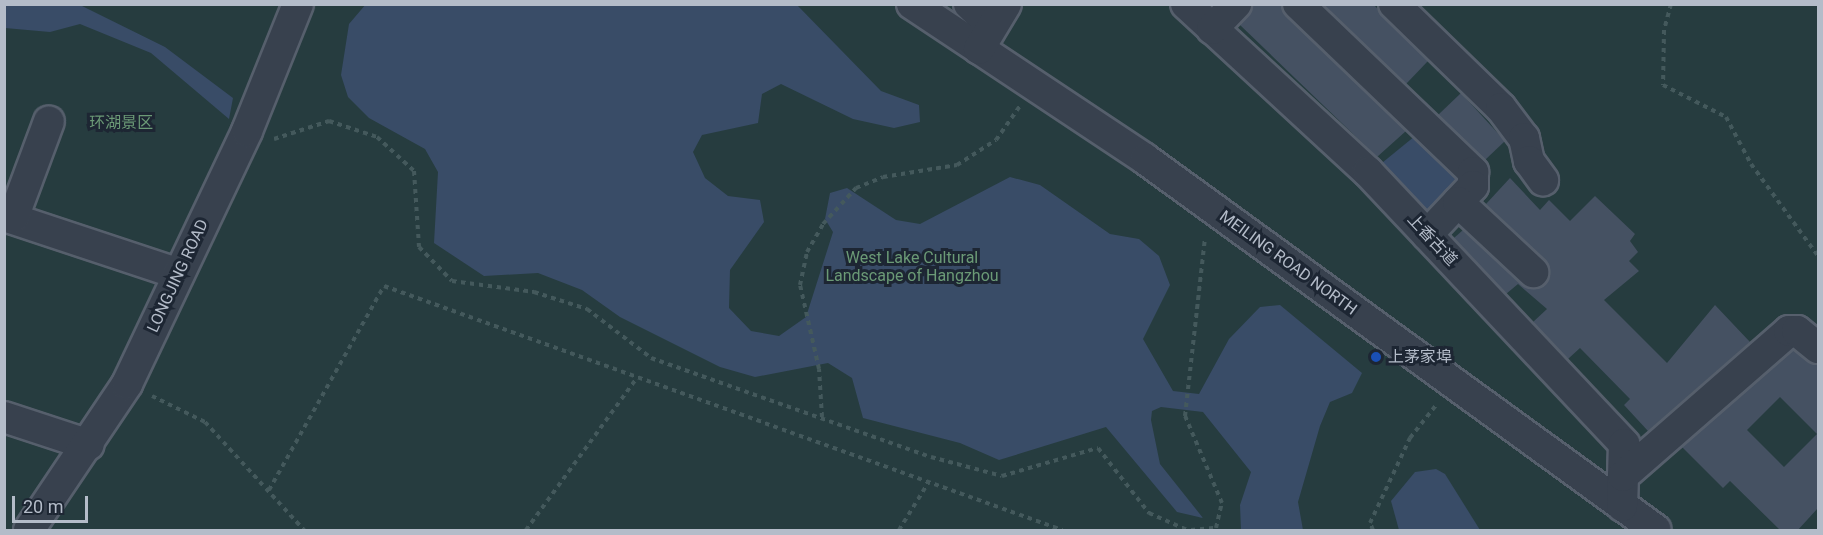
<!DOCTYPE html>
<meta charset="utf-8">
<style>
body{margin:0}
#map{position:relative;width:1823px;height:535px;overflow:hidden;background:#242f3e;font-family:Roboto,"Noto Sans SC",sans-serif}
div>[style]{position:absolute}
.green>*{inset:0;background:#263c3f}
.water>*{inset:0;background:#394c67}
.building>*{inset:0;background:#455162}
.path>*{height:4px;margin-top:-2px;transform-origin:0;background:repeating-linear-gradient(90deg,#44595c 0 4.5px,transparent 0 9px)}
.roads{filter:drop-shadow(2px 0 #565f6c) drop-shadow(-2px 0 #565f6c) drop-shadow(0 2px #565f6c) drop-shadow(0 -2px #565f6c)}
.minor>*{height:30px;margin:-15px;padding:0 15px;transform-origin:15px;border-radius:15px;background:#38414e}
.dots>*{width:16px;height:16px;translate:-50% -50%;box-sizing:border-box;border:3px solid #1d2633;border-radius:50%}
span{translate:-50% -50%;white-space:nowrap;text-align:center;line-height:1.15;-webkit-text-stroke:6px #1d2633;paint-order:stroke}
.park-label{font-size:16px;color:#6b9a76}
.street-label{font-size:16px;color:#b4bcc9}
.poi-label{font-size:16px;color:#b4bcc9}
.left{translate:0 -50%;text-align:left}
.frame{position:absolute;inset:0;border:6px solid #b4bcc9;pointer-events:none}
.scale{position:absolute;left:12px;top:496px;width:76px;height:27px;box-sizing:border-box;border:3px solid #b4bcc9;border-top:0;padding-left:8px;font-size:18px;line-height:21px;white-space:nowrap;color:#b4bcc9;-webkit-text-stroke:4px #1d2633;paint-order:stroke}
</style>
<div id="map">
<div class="green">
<div style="clip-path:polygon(4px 5px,1818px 5px,1818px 530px,5px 530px)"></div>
</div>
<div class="water">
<div style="clip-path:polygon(366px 4px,797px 5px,881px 91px,919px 105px,920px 122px,894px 128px,853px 119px,781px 84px,762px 94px,758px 123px,702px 135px,693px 152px,705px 178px,728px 196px,760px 200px,764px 222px,730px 270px,729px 308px,751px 331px,779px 336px,806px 317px,833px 232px,825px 219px,830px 193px,847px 188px,896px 220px,920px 224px,1010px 177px,1040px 185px,1110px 234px,1139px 239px,1159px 256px,1170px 285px,1143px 339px,1173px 391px,1199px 394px,1229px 339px,1260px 307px,1280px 305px,1362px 373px,1352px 393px,1330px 402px,1320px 426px,1298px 502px,1303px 530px,1241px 530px,1240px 505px,1251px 472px,1203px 412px,1161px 407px,1152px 411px,1151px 420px,1160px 464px,1203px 518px,1177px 512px,1106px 427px,999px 460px,960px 443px,863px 418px,852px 378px,828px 363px,755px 377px,720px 367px,620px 317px,582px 290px,538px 273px,484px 276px,434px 243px,438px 172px,425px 149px,369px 118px,348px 97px,341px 75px,349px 24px)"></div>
<div style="clip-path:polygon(4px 5px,80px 5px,165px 47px,233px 98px,229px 119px,151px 53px,80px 24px,50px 32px,5px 28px)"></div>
<div style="clip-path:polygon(1415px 136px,1460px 178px,1429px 222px,1377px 167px)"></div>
<div style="clip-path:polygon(1436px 469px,1445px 474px,1480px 530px,1399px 530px,1391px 501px,1415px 472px)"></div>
</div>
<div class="building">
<div style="clip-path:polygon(1253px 4px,1281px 4px,1286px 16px,1406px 131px,1377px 157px,1240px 25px)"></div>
<div style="clip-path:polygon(1323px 4px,1373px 4px,1428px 61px,1406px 84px)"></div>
<div style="clip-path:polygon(1461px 93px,1505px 141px,1485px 160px,1438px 115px)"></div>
<div style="clip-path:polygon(1510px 178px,1540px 210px,1549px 200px,1570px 221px,1595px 196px,1635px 234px,1630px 241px,1638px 252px,1629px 261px,1639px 271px,1604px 300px,1667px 363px,1715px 305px,1750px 342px,1648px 431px,1624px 405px,1630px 399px,1580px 348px,1568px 359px,1533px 322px,1547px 309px,1518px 284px,1506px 294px,1454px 238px,1463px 230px,1529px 289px,1545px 284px,1550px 275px,1545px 260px,1486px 204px)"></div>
<div style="clip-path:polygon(evenodd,1793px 350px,1818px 365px,1818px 508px,1797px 531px,1781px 531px,1730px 481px,1723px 488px,1682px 447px,1793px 350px,1780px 397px,1817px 434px,1784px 467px,1747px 430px,1780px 397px)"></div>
</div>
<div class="path">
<div style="left:1671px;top:4px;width:27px;rotate:105deg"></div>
<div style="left:1664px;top:30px;width:55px;rotate:91deg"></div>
<div style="left:1663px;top:85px;width:71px;rotate:26.9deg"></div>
<div style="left:1726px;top:117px;width:53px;rotate:62deg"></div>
<div style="left:1751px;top:164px;width:114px;rotate:53.9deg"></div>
<div style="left:274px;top:139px;width:58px;rotate:-18.1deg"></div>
<div style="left:329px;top:121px;width:51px;rotate:18.4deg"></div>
<div style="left:377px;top:137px;width:50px;rotate:42.6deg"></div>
<div style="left:414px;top:171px;width:76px;rotate:86.2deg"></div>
<div style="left:419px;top:247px;width:47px;rotate:45.9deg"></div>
<div style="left:452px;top:281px;width:83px;rotate:7.6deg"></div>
<div style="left:534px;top:292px;width:56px;rotate:17.8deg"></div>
<div style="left:587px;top:309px;width:81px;rotate:37.4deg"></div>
<div style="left:651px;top:358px;width:297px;rotate:19.5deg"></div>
<div style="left:931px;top:457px;width:73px;rotate:15deg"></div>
<div style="left:1002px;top:476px;width:100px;rotate:-16.3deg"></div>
<div style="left:1098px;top:448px;width:83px;rotate:51.9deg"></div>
<div style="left:1149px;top:513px;width:42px;rotate:24.1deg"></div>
<div style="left:152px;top:396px;width:59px;rotate:26.1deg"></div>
<div style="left:205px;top:422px;width:147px;rotate:47.5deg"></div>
<div style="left:822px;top:417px;width:48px;rotate:-93.6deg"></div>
<div style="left:819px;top:369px;width:86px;rotate:-102.7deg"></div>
<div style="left:800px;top:285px;width:34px;rotate:-78deg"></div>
<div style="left:807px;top:252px;width:32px;rotate:-60deg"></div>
<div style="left:823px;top:224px;width:49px;rotate:-47.5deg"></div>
<div style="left:856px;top:188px;width:29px;rotate:-22deg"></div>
<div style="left:883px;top:177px;width:75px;rotate:-9.2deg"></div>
<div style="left:957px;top:165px;width:46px;rotate:-32.7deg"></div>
<div style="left:996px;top:140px;width:42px;rotate:-54.8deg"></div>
<div style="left:269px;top:490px;width:234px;rotate:-60.6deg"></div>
<div style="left:384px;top:286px;width:721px;rotate:19.79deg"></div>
<div style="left:526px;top:530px;width:187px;rotate:-53.9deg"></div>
<div style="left:899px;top:530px;width:55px;rotate:-58.3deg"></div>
<div style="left:1191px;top:530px;width:25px;rotate:-5deg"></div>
<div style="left:1216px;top:528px;width:26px;rotate:-77deg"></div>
<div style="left:1222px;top:503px;width:95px;rotate:-113deg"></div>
<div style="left:1185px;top:416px;width:180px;rotate:-83.6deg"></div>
<div style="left:1373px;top:530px;width:8px;rotate:-113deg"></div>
<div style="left:1370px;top:523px;width:94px;rotate:-64.8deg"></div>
<div style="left:1410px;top:438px;width:43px;rotate:-51.5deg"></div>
</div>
<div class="roads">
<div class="minor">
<div style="left:912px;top:4px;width:280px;rotate:33.6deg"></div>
<div style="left:1145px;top:159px;width:631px;rotate:35.98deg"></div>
<div style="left:969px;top:4px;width:29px;rotate:44deg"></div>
<div style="left:1186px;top:4px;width:248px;rotate:42.7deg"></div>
<div style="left:1368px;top:172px;width:374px;rotate:46.7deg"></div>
<div style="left:1624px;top:444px;width:62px;rotate:91.8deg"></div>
<div style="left:1298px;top:4px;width:243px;rotate:43.8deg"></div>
<div style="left:1473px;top:172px;width:14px;rotate:90deg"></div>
<div style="left:1473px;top:186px;width:67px;rotate:133.2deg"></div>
<div style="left:1394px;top:4px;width:149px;rotate:44.2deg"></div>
<div style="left:1501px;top:108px;width:38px;rotate:53deg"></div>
<div style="left:1524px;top:138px;width:24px;rotate:78deg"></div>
<div style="left:1529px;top:161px;width:24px;rotate:54deg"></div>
<div style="left:1212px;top:29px;width:35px;rotate:-46deg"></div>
<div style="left:979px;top:49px;width:52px;rotate:-59deg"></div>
<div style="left:1458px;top:202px;width:103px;rotate:43deg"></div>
<div style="left:4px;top:216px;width:184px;rotate:18.3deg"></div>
<div style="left:13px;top:218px;width:103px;rotate:-69.6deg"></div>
<div style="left:4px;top:417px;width:89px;rotate:18.2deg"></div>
<div style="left:1623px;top:476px;width:220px;rotate:-41.1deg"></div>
<div style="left:1789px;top:331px;width:8px"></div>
<div style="left:1797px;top:331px;width:27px;rotate:39deg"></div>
<div style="left:29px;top:530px;width:176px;rotate:-56.1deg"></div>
<div style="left:127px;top:384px;width:280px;rotate:-64.6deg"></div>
<div style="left:247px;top:131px;width:137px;rotate:-68.1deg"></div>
</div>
</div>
<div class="dots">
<div style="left:1376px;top:357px;background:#1a4fb4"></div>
</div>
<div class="park-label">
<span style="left:121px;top:123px">环湖景区</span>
<span style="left:912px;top:267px">West Lake Cultural<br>Landscape of Hangzhou</span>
</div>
<div class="street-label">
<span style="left:1432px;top:240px;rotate:47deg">上香古道</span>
<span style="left:1288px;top:263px;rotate:36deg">MEILING ROAD NORTH</span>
<span style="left:178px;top:276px;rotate:-65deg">LONGJING ROAD</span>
</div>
<div class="poi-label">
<span class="left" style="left:1388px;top:357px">上茅家埠</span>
</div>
<div class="frame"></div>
<div class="scale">20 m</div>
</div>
